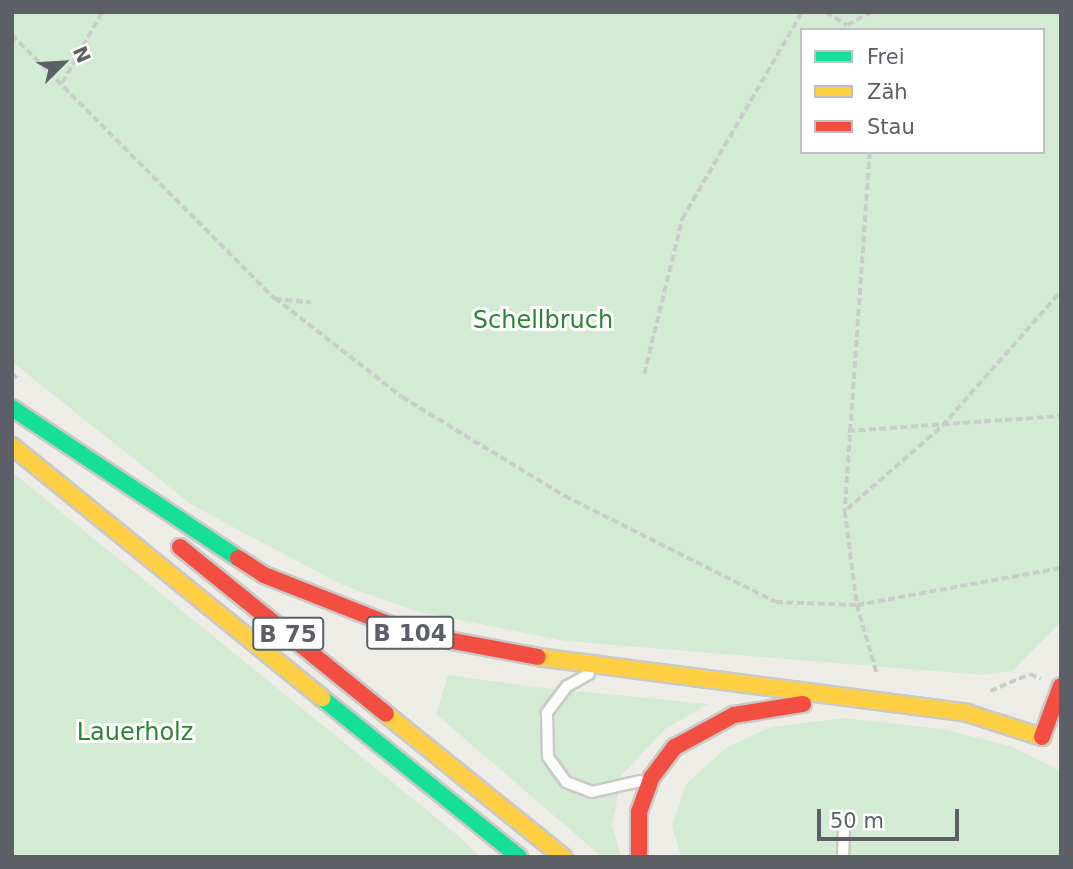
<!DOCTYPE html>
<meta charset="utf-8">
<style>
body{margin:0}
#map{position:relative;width:1073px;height:869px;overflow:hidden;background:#edece7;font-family:"DejaVu Sans",sans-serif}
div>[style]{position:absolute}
.green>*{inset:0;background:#d3ebd2}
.path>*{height:3.5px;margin-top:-1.75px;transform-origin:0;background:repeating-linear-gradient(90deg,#c8cdc9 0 7px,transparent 0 10.5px)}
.roads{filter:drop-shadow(2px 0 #c9c9c8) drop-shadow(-2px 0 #c9c9c8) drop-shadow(0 2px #c9c9c8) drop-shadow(0 -2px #c9c9c8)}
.lane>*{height:10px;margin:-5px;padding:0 5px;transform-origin:5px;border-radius:5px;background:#fcfcfb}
.fast>*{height:16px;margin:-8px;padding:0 8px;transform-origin:8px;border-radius:8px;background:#16e098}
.slow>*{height:16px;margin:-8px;padding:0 8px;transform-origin:8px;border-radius:8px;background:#ffcf43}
.jam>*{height:16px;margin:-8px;padding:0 8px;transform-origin:8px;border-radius:8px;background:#f24e42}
span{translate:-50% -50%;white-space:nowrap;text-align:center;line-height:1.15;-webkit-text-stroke:6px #fff;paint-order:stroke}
.shield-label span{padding:2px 5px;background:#fff;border:2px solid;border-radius:5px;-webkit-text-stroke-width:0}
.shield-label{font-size:23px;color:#5c6066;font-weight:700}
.park-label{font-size:24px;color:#2c8434}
.frame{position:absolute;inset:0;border:14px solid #5c6066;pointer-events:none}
.legend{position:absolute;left:800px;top:28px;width:245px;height:126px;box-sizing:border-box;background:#fff;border:2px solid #bebfc2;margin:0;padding:9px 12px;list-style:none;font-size:21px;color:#5c6066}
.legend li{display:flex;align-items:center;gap:14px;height:35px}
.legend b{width:35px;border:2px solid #bebfc2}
.north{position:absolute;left:28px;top:28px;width:70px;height:70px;-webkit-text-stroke:5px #fff;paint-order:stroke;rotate:66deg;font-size:19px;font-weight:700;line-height:28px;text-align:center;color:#5c6066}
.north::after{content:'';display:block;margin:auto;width:24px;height:32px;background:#5c6066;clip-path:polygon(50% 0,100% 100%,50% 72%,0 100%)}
.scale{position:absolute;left:817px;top:809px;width:142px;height:32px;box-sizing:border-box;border:4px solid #5c6066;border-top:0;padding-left:9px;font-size:21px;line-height:24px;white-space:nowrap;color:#5c6066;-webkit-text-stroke:5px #fff;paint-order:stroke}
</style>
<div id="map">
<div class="green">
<div style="clip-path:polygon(evenodd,12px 12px,1061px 12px,1061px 622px,1012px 671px,983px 675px,565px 641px,416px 611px,340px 584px,192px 505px,12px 362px,12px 12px,802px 30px,1043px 30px,1043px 152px,802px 152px,802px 30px)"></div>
<div style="clip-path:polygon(12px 472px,461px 838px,480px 857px,12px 857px)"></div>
<div style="clip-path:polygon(448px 675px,536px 687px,708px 704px,665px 729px,622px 775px,612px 825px,621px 857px,602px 857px,436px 714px)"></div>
<div style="clip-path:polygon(845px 718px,942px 729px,1010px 746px,1061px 771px,1061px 857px,681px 857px,672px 826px,686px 784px,727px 747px,771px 727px)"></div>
</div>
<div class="path">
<div style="left:826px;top:12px;width:25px;rotate:32deg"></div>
<div style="left:847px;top:25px;width:27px;rotate:-28deg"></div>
<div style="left:1052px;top:12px;width:9px;rotate:6deg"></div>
<div style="left:12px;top:35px;width:373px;rotate:45.1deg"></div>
<div style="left:275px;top:299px;width:36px;rotate:5deg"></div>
<div style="left:62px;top:83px;width:81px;rotate:-60.6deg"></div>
<div style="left:870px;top:152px;width:360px;rotate:94deg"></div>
<div style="left:845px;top:511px;width:95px;rotate:82.7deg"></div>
<div style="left:857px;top:605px;width:72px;rotate:73.8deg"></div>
<div style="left:275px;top:298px;width:161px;rotate:37.9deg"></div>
<div style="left:402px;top:397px;width:191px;rotate:31.3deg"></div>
<div style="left:565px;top:496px;width:236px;rotate:26.7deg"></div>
<div style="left:776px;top:602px;width:81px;rotate:2.1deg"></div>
<div style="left:857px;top:605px;width:207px;rotate:-10.3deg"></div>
<div style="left:12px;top:374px;width:11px;rotate:38deg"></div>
<div style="left:644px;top:374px;width:160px;rotate:-76.2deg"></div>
<div style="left:682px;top:219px;width:239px;rotate:-59.9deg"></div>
<div style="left:848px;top:431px;width:214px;rotate:-4deg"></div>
<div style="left:847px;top:509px;width:126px;rotate:-41.1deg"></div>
<div style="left:942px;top:426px;width:180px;rotate:-48.6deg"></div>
<div style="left:990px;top:691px;width:43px;rotate:-23deg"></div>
<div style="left:1030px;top:674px;width:12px;rotate:24deg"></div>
</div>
<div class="roads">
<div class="lane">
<div style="left:589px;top:674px;width:25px;rotate:151deg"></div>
<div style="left:567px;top:686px;width:34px;rotate:127deg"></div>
<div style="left:547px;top:713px;width:44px;rotate:88.7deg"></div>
<div style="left:548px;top:757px;width:31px;rotate:54deg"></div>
<div style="left:566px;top:782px;width:28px;rotate:21deg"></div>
<div style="left:592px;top:792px;width:49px;rotate:-12.9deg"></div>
<div style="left:843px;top:857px;width:35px;rotate:-88deg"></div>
</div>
<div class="fast">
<div style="left:12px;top:408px;width:271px;rotate:33.6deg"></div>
<div style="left:322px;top:698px;width:253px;rotate:38.9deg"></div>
</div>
<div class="slow">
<div style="left:12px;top:446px;width:400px;rotate:39.1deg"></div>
<div style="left:538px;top:657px;width:433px;rotate:7.4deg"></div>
<div style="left:967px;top:713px;width:79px;rotate:17.7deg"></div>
<div style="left:386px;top:714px;width:228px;rotate:38.9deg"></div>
</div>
<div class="jam">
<div style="left:180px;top:547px;width:265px;rotate:39deg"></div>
<div style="left:238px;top:558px;width:31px;rotate:33deg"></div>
<div style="left:264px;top:575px;width:158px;rotate:21.5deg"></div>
<div style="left:411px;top:633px;width:129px;rotate:10.7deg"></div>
<div style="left:1042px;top:737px;width:54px;rotate:-69.6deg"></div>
<div style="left:639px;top:857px;width:45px;rotate:-90deg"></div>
<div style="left:639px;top:812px;width:37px;rotate:-70deg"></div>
<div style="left:652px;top:777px;width:38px;rotate:-53deg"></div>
<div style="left:675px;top:747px;width:67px;rotate:-28.5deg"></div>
<div style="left:734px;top:715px;width:70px;rotate:-9.1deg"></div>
</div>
</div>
<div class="shield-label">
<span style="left:410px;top:633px">B 104</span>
<span style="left:288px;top:634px">B 75</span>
</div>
<div class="park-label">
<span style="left:543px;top:321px">Schellbruch</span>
<span style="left:135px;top:733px">Lauerholz</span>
</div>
<div class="frame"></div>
<ul class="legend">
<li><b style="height:9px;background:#16e098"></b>Frei</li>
<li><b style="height:9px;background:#ffcf43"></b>Zäh</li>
<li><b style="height:9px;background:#f24e42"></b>Stau</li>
</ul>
<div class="north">N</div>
<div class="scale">50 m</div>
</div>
